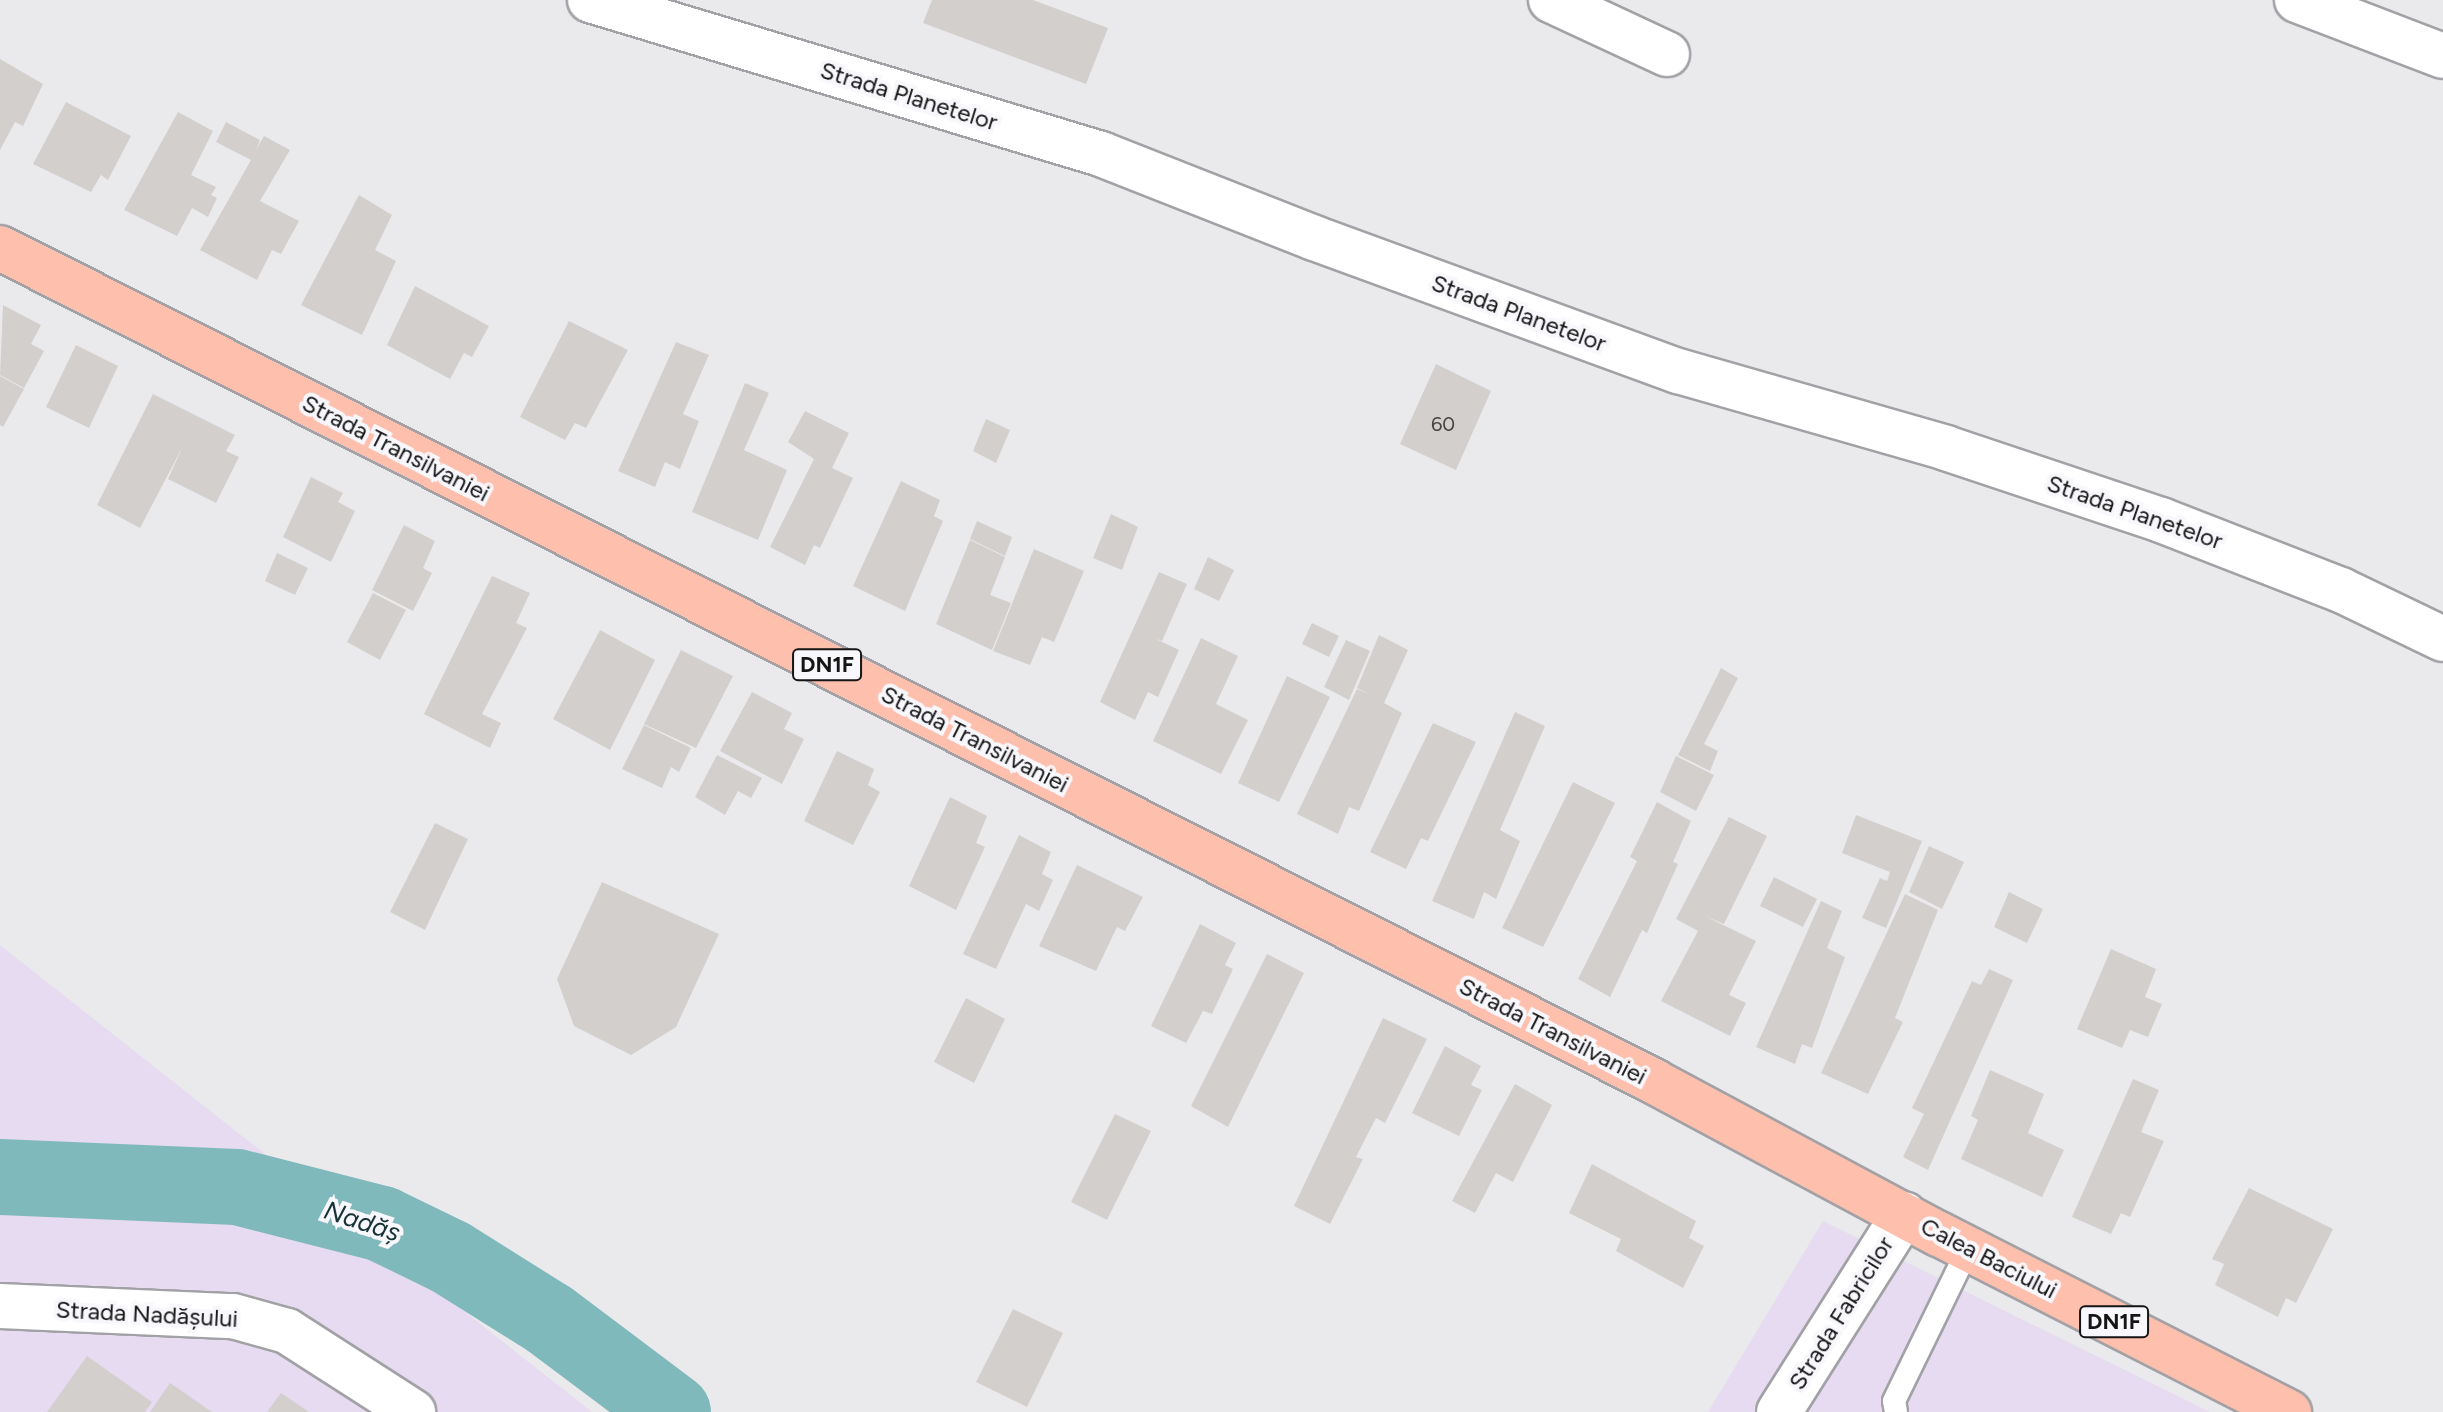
<!DOCTYPE html>
<meta charset="utf-8">
<style>
body{margin:0}
#map{position:relative;width:2443px;height:1412px;overflow:hidden;background:#eaeaed;font-family:Figtree,sans-serif}
div>[style]{position:absolute}
.industrial>*{inset:0;background:#e6dbf0}
.river>*{height:76px;margin:-38px;padding:0 38px;transform-origin:38px;border-radius:38px;background:#80b9bc}
.building>*{inset:0;background:#d3cfcd}
.roads{filter:drop-shadow(2px 0 #a2a1a5) drop-shadow(-2px 0 #a2a1a5) drop-shadow(0 2px #a2a1a5) drop-shadow(0 -2px #a2a1a5)}
.service>*{height:22px;margin:-11px;padding:0 11px;transform-origin:11px;border-radius:11px;background:#fff}
.minor>*{height:44px;margin:-22px;padding:0 22px;transform-origin:22px;border-radius:22px;background:#fff}
.primary>*{height:44px;margin:-22px;padding:0 22px;transform-origin:22px;border-radius:22px;background:#febfad}
span{translate:-50% -50%;white-space:nowrap;text-align:center;line-height:1.15;-webkit-text-stroke:8px #f8f7fb;paint-order:stroke}
.number-label{font-size:20px;color:#444}
.number-label span{-webkit-text-stroke-width:0}
.shield-label span{padding:2px 6px;background:#f8f7fb;border:2px solid;border-radius:6px;-webkit-text-stroke-width:0}
.shield-label{font-size:22px;color:#151516;font-weight:700}
.street-label{font-size:24px;color:#151516}
.water-label{font-size:26px;color:#163335;font-style:italic}
</style>
<div id="map">
<div class="industrial">
<div style="clip-path:polygon(0 945px,592px 1412px,0 1412px)"></div>
<div style="clip-path:polygon(1823px 1221px,2210px 1412px,1708px 1412px)"></div>
</div>
<div class="river">
<div style="left:0;top:1177px;width:237px;rotate:2.4deg"></div>
<div style="left:237px;top:1187px;width:150px;rotate:14.3deg"></div>
<div style="left:382px;top:1224px;width:76px;rotate:25.9deg"></div>
<div style="left:450px;top:1257px;width:117px;rotate:32.1deg"></div>
<div style="left:549px;top:1319px;width:155px;rotate:36.9deg"></div>
</div>
<div class="building">
<div style="clip-path:polygon(932px 0,1033px 0,1108px 28px,1086px 84px,923px 23px)"></div>
<div style="clip-path:polygon(0 59px,43px 84px,23px 126px,15px 122px,0 150px)"></div>
<div style="clip-path:polygon(66px 102px,131px 136px,108px 180px,101px 175px,91px 192px,33px 164px)"></div>
<div style="clip-path:polygon(178px 112px,213px 131px,191px 175px,216px 187px,211px 195px,217px 198px,208px 217px,192px 208px,177px 236px,124px 210px)"></div>
<div style="clip-path:polygon(226px 122px,260px 140px,256px 150px,264px 136px,290px 150px,260px 201px,299px 221px,281px 254px,272px 250px,257px 280px,200px 250px,251px 160px,216px 142px)"></div>
<div style="clip-path:polygon(359px 195px,392px 215px,375px 250px,396px 261px,362px 335px,301px 305px)"></div>
<div style="clip-path:polygon(415px 286px,489px 326px,472px 357px,464px 353px,450px 379px,387px 345px)"></div>
<div style="clip-path:polygon(3px 305px,41px 325px,31px 344px,44px 351px,24px 388px,0 375px)"></div>
<div style="clip-path:polygon(569px 321px,628px 350px,586px 428px,575px 423px,565px 440px,520px 417px)"></div>
<div style="clip-path:polygon(676px 342px,709px 355px,683px 414px,699px 421px,680px 469px,665px 462px,655px 487px,618px 471px)"></div>
<div style="clip-path:polygon(76px 345px,118px 366px,89px 428px,46px 407px)"></div>
<div style="clip-path:polygon(1436px 364px,1491px 391px,1456px 470px,1400px 444px)"></div>
<div style="clip-path:polygon(0 376px,24px 389px,3px 427px,0 425px)"></div>
<div style="clip-path:polygon(745px 383px,769px 393px,744px 450px,787px 470px,758px 540px,692px 512px)"></div>
<div style="clip-path:polygon(153px 394px,235px 435px,226px 451px,239px 457px,216px 503px,168px 479px,183px 446px,140px 528px,97px 505px)"></div>
<div style="clip-path:polygon(805px 411px,849px 433px,832px 468px,853px 478px,820px 548px,814px 545px,805px 565px,770px 547px,814px 459px,788px 442px)"></div>
<div style="clip-path:polygon(986px 419px,1010px 430px,996px 463px,973px 451px)"></div>
<div style="clip-path:polygon(311px 477px,343px 493px,338px 502px,355px 511px,331px 562px,283px 537px)"></div>
<div style="clip-path:polygon(901px 481px,940px 500px,934px 516px,943px 521px,905px 611px,853px 586px)"></div>
<div style="clip-path:polygon(1111px 514px,1138px 527px,1122px 570px,1093px 558px)"></div>
<div style="clip-path:polygon(977px 521px,1012px 537px,1005px 556px,970px 539px)"></div>
<div style="clip-path:polygon(404px 525px,435px 541px,423px 568px,432px 573px,413px 611px,372px 590px)"></div>
<div style="clip-path:polygon(970px 540px,1005px 557px,990px 595px,1011px 603px,992px 650px,936px 624px)"></div>
<div style="clip-path:polygon(1034px 549px,1084px 571px,1054px 642px,1042px 637px,1030px 665px,993px 651px)"></div>
<div style="clip-path:polygon(277px 553px,308px 568px,295px 595px,265px 581px)"></div>
<div style="clip-path:polygon(1208px 557px,1234px 570px,1219px 601px,1194px 589px)"></div>
<div style="clip-path:polygon(1159px 572px,1187px 584px,1162px 641px,1154px 638px,1179px 650px,1158px 697px,1148px 692px,1135px 720px,1100px 702px)"></div>
<div style="clip-path:polygon(492px 576px,530px 593px,516px 623px,527px 628px,482px 714px,501px 723px,490px 748px,424px 714px)"></div>
<div style="clip-path:polygon(373px 593px,406px 610px,380px 660px,347px 642px)"></div>
<div style="clip-path:polygon(1312px 623px,1339px 636px,1329px 657px,1302px 644px)"></div>
<div style="clip-path:polygon(600px 630px,655px 660px,610px 750px,553px 719px)"></div>
<div style="clip-path:polygon(1379px 635px,1408px 650px,1384px 703px,1402px 713px,1359px 811px,1349px 807px,1338px 834px,1297px 814px,1357px 689px,1369px 694px,1357px 688px)"></div>
<div style="clip-path:polygon(1201px 638px,1238px 656px,1216px 704px,1248px 720px,1221px 774px,1153px 741px)"></div>
<div style="clip-path:polygon(1346px 640px,1370px 651px,1349px 700px,1324px 687px)"></div>
<div style="clip-path:polygon(681px 650px,733px 676px,696px 748px,644px 724px)"></div>
<div style="clip-path:polygon(1721px 668px,1738px 678px,1704px 744px,1718px 751px,1710px 771px,1678px 755px)"></div>
<div style="clip-path:polygon(1287px 676px,1330px 697px,1279px 802px,1238px 783px)"></div>
<div style="clip-path:polygon(752px 692px,792px 713px,784px 729px,804px 739px,782px 784px,720px 751px)"></div>
<div style="clip-path:polygon(1515px 712px,1545px 726px,1500px 830px,1520px 841px,1496px 899px,1484px 892px,1474px 919px,1432px 901px)"></div>
<div style="clip-path:polygon(1433px 723px,1476px 742px,1428px 841px,1421px 838px,1406px 869px,1370px 852px)"></div>
<div style="clip-path:polygon(644px 725px,691px 748px,679px 772px,671px 767px,662px 788px,622px 769px)"></div>
<div style="clip-path:polygon(837px 751px,874px 769px,868px 785px,880px 792px,853px 845px,804px 821px)"></div>
<div style="clip-path:polygon(717px 755px,762px 778px,751px 798px,738px 791px,725px 815px,695px 797px)"></div>
<div style="clip-path:polygon(1676px 756px,1714px 775px,1696px 811px,1660px 792px)"></div>
<div style="clip-path:polygon(1573px 782px,1615px 803px,1543px 947px,1502px 928px)"></div>
<div style="clip-path:polygon(950px 797px,987px 816px,976px 843px,985px 847px,956px 910px,909px 886px)"></div>
<div style="clip-path:polygon(1657px 802px,1691px 821px,1673px 862px,1678px 864px,1647px 933px,1642px 930px,1610px 997px,1578px 979px,1637px 861px,1630px 857px)"></div>
<div style="clip-path:polygon(1856px 815px,1922px 841px,1886px 928px,1862px 918px,1880px 878px,1887px 881px,1890px 872px,1842px 853px)"></div>
<div style="clip-path:polygon(1729px 817px,1767px 836px,1724px 924px,1705px 916px,1756px 941px,1729px 995px,1746px 1003px,1730px 1036px,1661px 1001px,1698px 931px,1676px 919px)"></div>
<div style="clip-path:polygon(435px 823px,468px 839px,425px 930px,390px 912px)"></div>
<div style="clip-path:polygon(1019px 835px,1051px 852px,1042px 874px,1053px 880px,1039px 911px,1026px 904px,996px 969px,963px 954px)"></div>
<div style="clip-path:polygon(1929px 846px,1964px 862px,1942px 909px,1909px 892px)"></div>
<div style="clip-path:polygon(1077px 865px,1143px 897px,1125px 931px,1117px 927px,1096px 971px,1039px 946px)"></div>
<div style="clip-path:polygon(1774px 877px,1817px 899px,1803px 927px,1760px 906px)"></div>
<div style="clip-path:polygon(602px 882px,719px 934px,676px 1027px,631px 1055px,574px 1026px,557px 979px)"></div>
<div style="clip-path:polygon(2009px 892px,2043px 909px,2027px 943px,1994px 927px)"></div>
<div style="clip-path:polygon(1905px 894px,1938px 910px,1895px 1018px,1903px 1022px,1868px 1094px,1821px 1073px)"></div>
<div style="clip-path:polygon(1821px 901px,1842px 911px,1827px 948px,1845px 957px,1812px 1048px,1802px 1044px,1795px 1064px,1756px 1047px)"></div>
<div style="clip-path:polygon(1200px 924px,1236px 943px,1225px 965px,1233px 969px,1212px 1014px,1203px 1011px,1186px 1043px,1151px 1026px)"></div>
<div style="clip-path:polygon(2111px 949px,2156px 969px,2145px 997px,2162px 1004px,2148px 1037px,2130px 1030px,2122px 1048px,2077px 1029px)"></div>
<div style="clip-path:polygon(1267px 954px,1304px 973px,1228px 1127px,1191px 1106px)"></div>
<div style="clip-path:polygon(1989px 969px,2013px 980px,1928px 1170px,1903px 1157px,1924px 1114px,1912px 1108px,1972px 981px,1981px 985px)"></div>
<div style="clip-path:polygon(966px 998px,1005px 1019px,974px 1083px,934px 1062px)"></div>
<div style="clip-path:polygon(1383px 1018px,1427px 1039px,1385px 1123px,1376px 1118px,1356px 1157px,1363px 1159px,1330px 1224px,1294px 1206px)"></div>
<div style="clip-path:polygon(1445px 1046px,1481px 1066px,1471px 1085px,1482px 1090px,1459px 1136px,1412px 1113px)"></div>
<div style="clip-path:polygon(1990px 1070px,2044px 1094px,2028px 1133px,2064px 1150px,2042px 1197px,1961px 1159px,1978px 1120px,1971px 1116px)"></div>
<div style="clip-path:polygon(2133px 1079px,2159px 1090px,2141px 1132px,2164px 1141px,2130px 1217px,2121px 1213px,2111px 1234px,2072px 1217px)"></div>
<div style="clip-path:polygon(1515px 1084px,1552px 1105px,1513px 1182px,1496px 1173px,1475px 1213px,1452px 1201px)"></div>
<div style="clip-path:polygon(1115px 1114px,1151px 1131px,1107px 1220px,1071px 1202px)"></div>
<div style="clip-path:polygon(1592px 1164px,1696px 1221px,1689px 1238px,1704px 1246px,1683px 1288px,1616px 1251px,1621px 1239px,1569px 1213px)"></div>
<div style="clip-path:polygon(2249px 1188px,2333px 1229px,2296px 1303px,2286px 1298px,2278px 1317px,2215px 1285px,2224px 1264px,2212px 1259px)"></div>
<div style="clip-path:polygon(1013px 1309px,1063px 1333px,1027px 1407px,976px 1382px)"></div>
<div style="clip-path:polygon(87px 1356px,152px 1402px,145px 1412px,47px 1412px)"></div>
<div style="clip-path:polygon(170px 1383px,212px 1412px,150px 1412px)"></div>
<div style="clip-path:polygon(281px 1393px,309px 1412px,267px 1412px)"></div>
</div>
<div class="roads">
<div class="service">
<div style="left:1896px;top:1412px;width:11px;rotate:-100deg"></div>
<div style="left:1894px;top:1401px;width:171px;rotate:-64deg"></div>
</div>
<div class="minor">
<div style="left:590px;top:0;width:534px;rotate:16.77deg"></div>
<div style="left:1101px;top:154px;width:229px;rotate:21.5deg"></div>
<div style="left:1314px;top:238px;width:388px;rotate:20.1deg"></div>
<div style="left:1678px;top:371px;width:279px;rotate:16deg"></div>
<div style="left:1946px;top:448px;width:227px;rotate:18.5deg"></div>
<div style="left:2161px;top:520px;width:193px;rotate:21.3deg"></div>
<div style="left:2341px;top:590px;width:113px;rotate:25.7deg"></div>
<div style="left:1551px;top:0;width:128px;rotate:25deg"></div>
<div style="left:2297px;top:0;width:156px;rotate:21deg"></div>
<div style="left:0;top:1306px;width:233px;rotate:2.5deg"></div>
<div style="left:233px;top:1316px;width:56px;rotate:15.5deg"></div>
<div style="left:287px;top:1331px;width:150px;rotate:32.7deg"></div>
<div style="left:1779px;top:1412px;width:234px;rotate:-57.7deg"></div>
</div>
<div class="primary">
<div style="left:0;top:248px;width:1853px;rotate:26.74deg"></div>
<div style="left:1655px;top:1082px;width:322px;rotate:28.2deg"></div>
<div style="left:1939px;top:1234px;width:393px;rotate:27deg"></div>
</div>
</div>
<div class="number-label">
<span style="left:1443px;top:424px">60</span>
</div>
<div class="shield-label">
<span style="left:827px;top:665px">DN1F</span>
<span style="left:2114px;top:1322px">DN1F</span>
</div>
<div class="street-label">
<span style="left:909px;top:96px;rotate:17deg">Strada Planetelor</span>
<span style="left:1519px;top:313px;rotate:20deg">Strada Planetelor</span>
<span style="left:396px;top:448px;rotate:27deg">Strada Transilvaniei</span>
<span style="left:2135px;top:512px;rotate:19deg">Strada Planetelor</span>
<span style="left:975px;top:739px;rotate:27deg">Strada Transilvaniei</span>
<span style="left:1553px;top:1031px;rotate:27deg">Strada Transilvaniei</span>
<span style="left:1989px;top:1258px;rotate:27deg">Calea Baciului</span>
<span style="left:1841px;top:1313px;rotate:-58deg">Strada Fabricilor</span>
<span style="left:147px;top:1314px;rotate:3deg">Strada Nadășului</span>
</div>
<div class="water-label">
<span style="left:362px;top:1222px;rotate:18deg">Nadăș</span>
</div>
</div>
